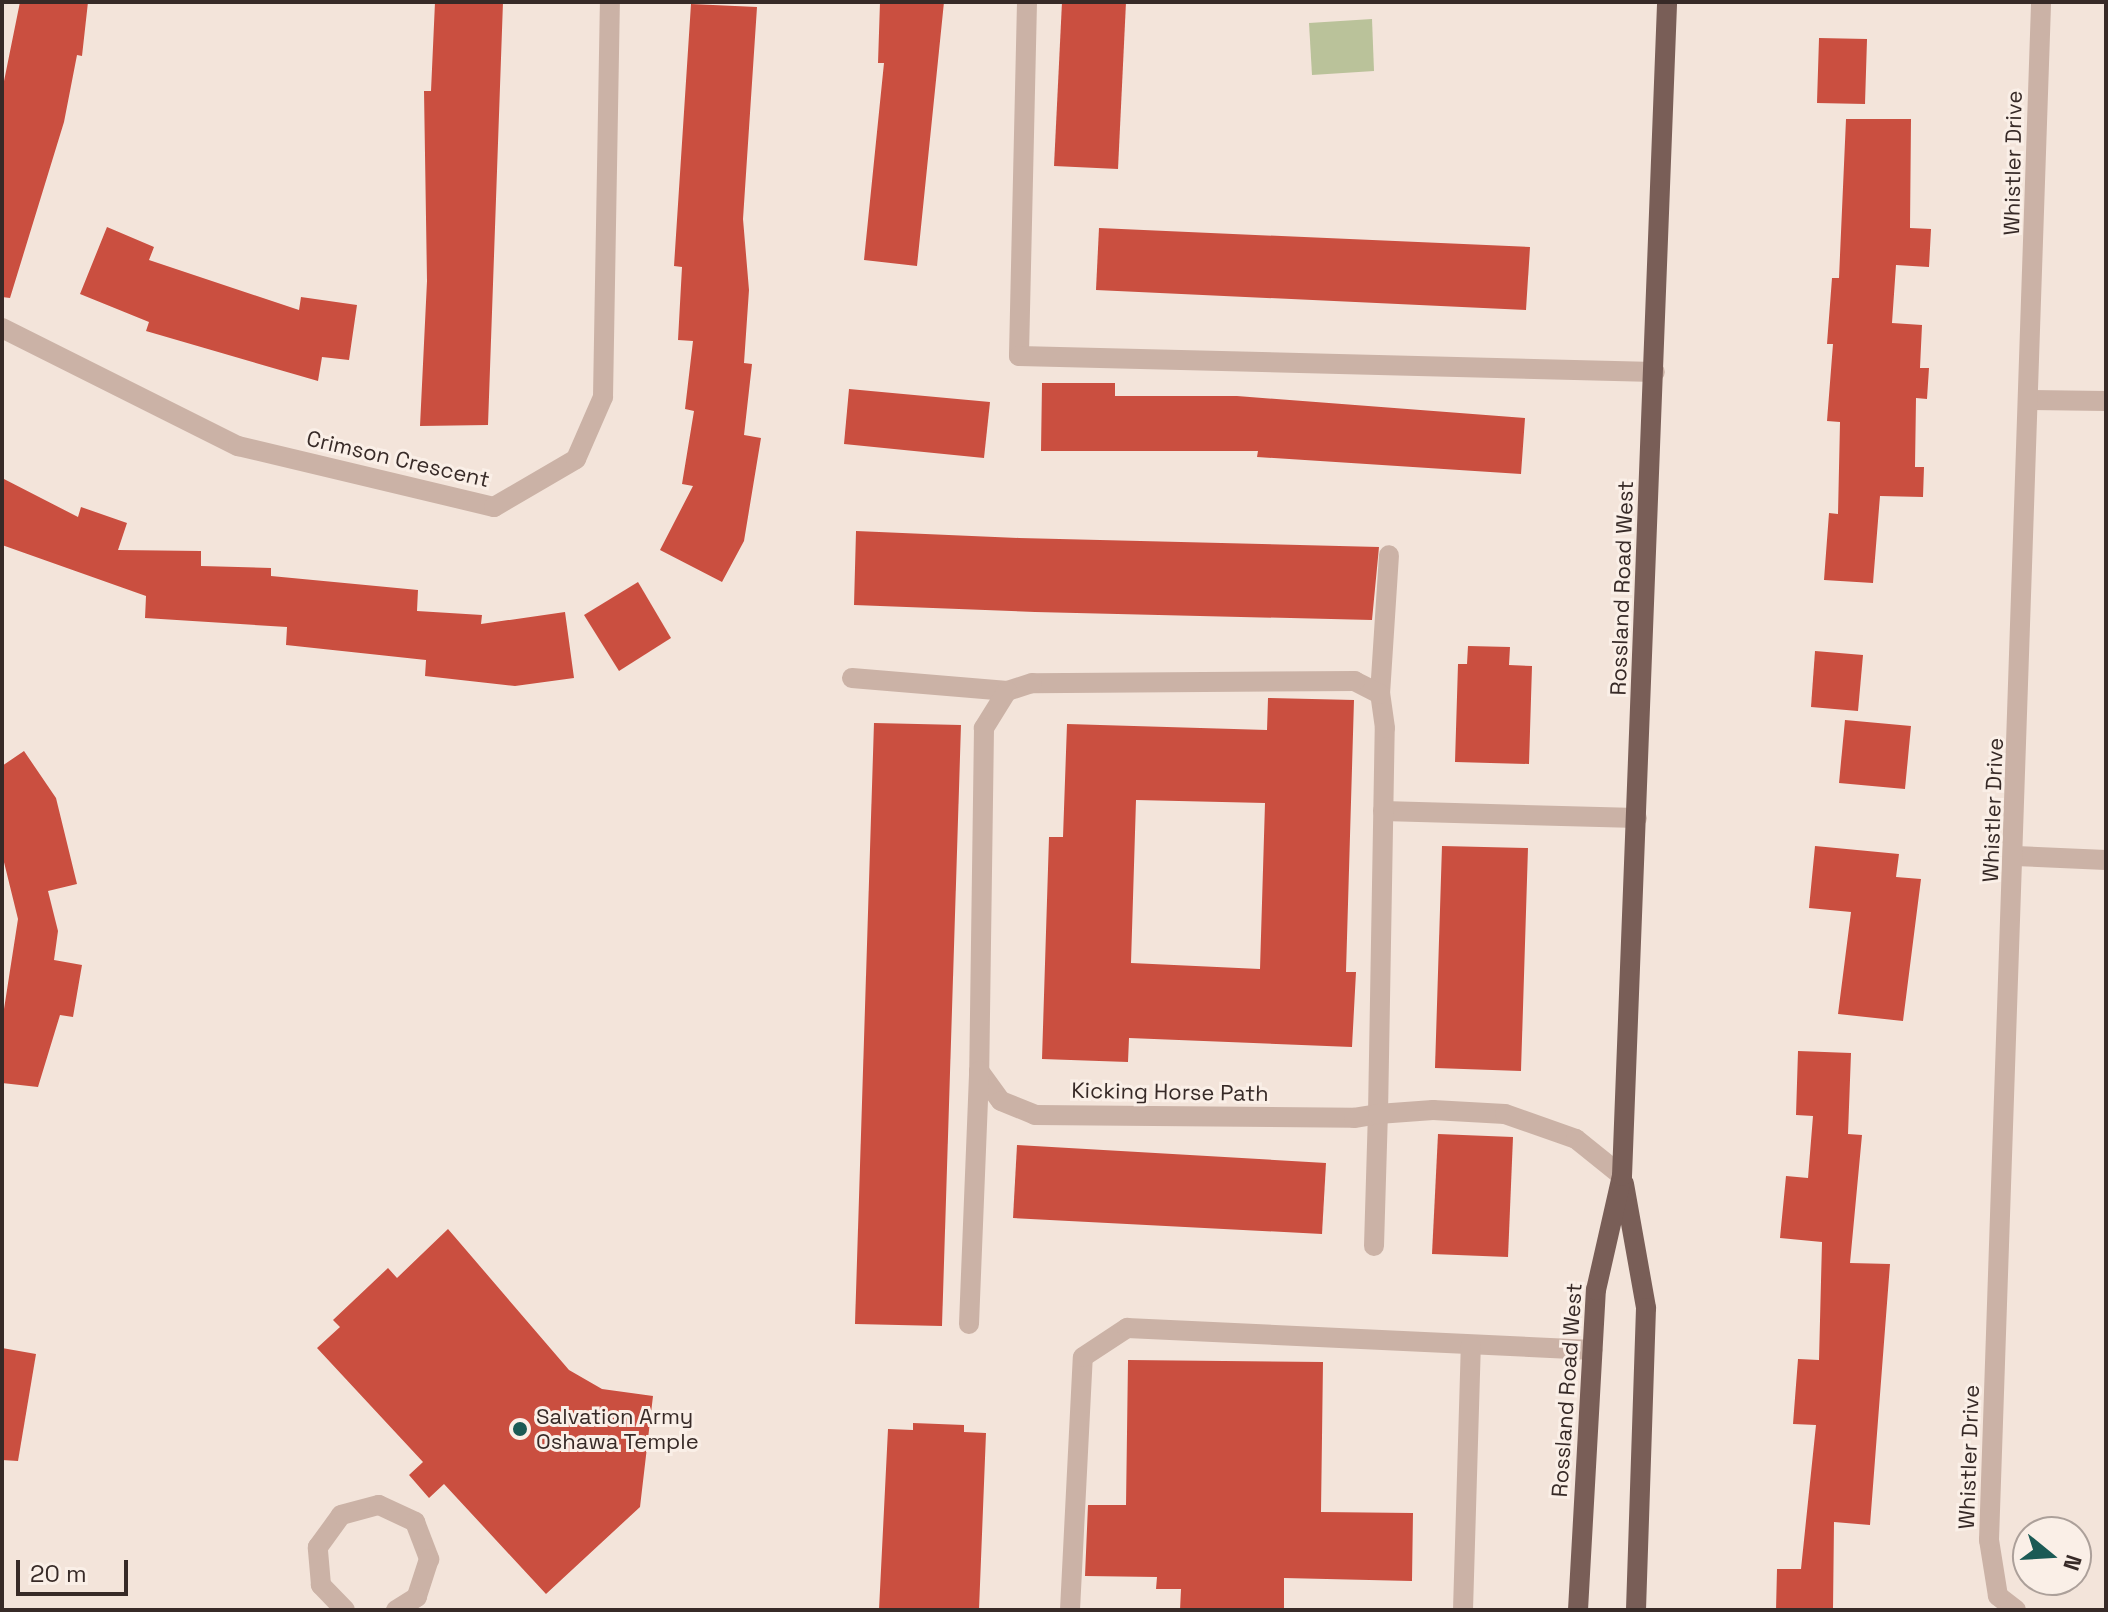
<!DOCTYPE html>
<style>
body{margin:0}
#map{position:relative;width:2108px;height:1612px;overflow:hidden;background:#f3e4da;font-family:"Space Grotesk",sans-serif}
div>[style]{position:absolute}
.green>*{inset:0;background:#bac29a}
.building>*{inset:0;background:#ca4f40}
.minor>*{height:20px;margin:-10px;padding:0 10px;transform-origin:10px;border-radius:10px;background:#cbb2a6}
.major>*{height:20px;margin:-10px;padding:0 10px;transform-origin:10px;border-radius:10px;background:#795e57}
.dots>*{width:22px;height:22px;translate:-50% -50%;box-sizing:border-box;border:4px solid #faefe7;border-radius:50%}
span{translate:-50% -50%;white-space:nowrap;text-align:center;line-height:1.15;-webkit-text-stroke:6px #faefe7;paint-order:stroke}
.street-label{font-size:22px;color:#372a27}
.poi-label{font-size:22px;color:#372a27}
.left{translate:0 -50%;text-align:left}
.frame{position:absolute;inset:0;border:4px solid #372a27;pointer-events:none}
.north{position:absolute;left:2012px;top:1516px;width:80px;height:80px;box-sizing:border-box;background:#faefe7;border:2px solid #aca09a;border-radius:50%;rotate:108deg;font-size:22px;font-weight:700;line-height:32px;text-align:center;color:#372a27}
.north::after{content:'';display:block;margin:auto;width:28px;height:36px;background:#1b5a55;clip-path:polygon(50% 0,100% 100%,50% 72%,0 100%)}
.scale{position:absolute;left:16px;top:1560px;width:112px;height:36px;box-sizing:border-box;border:4px solid #372a27;border-top:0;padding-left:10px;font-size:24px;line-height:28px;white-space:nowrap;color:#372a27;-webkit-text-stroke:6px #faefe7;paint-order:stroke}
</style>
<div id="map">
<div class="green">
<div style="clip-path:polygon(1372px 19px,1374px 71px,1312px 75px,1309px 23px)"></div>
</div>
<div class="building">
<div style="clip-path:polygon(20px 2px,88px 2px,82px 56px,77px 55px,64px 122px,10px 298px,2px 297px,2px 91px)"></div>
<div style="clip-path:polygon(435px 2px,503px 2px,488px 425px,420px 426px,427px 281px,424px 91px,431px 91px)"></div>
<div style="clip-path:polygon(880px 2px,944px 2px,917px 266px,864px 260px,884px 63px,878px 63px)"></div>
<div style="clip-path:polygon(1062px 2px,1126px 2px,1118px 169px,1054px 166px)"></div>
<div style="clip-path:polygon(691px 4px,757px 7px,743px 219px,749px 290px,744px 363px,752px 364px,744px 435px,761px 438px,744px 541px,722px 582px,660px 550px,693px 486px,682px 484px,694px 411px,685px 409px,693px 341px,678px 340px,682px 267px,674px 266px)"></div>
<div style="clip-path:polygon(1819px 38px,1867px 39px,1865px 104px,1817px 103px)"></div>
<div style="clip-path:polygon(1846px 119px,1911px 119px,1910px 228px,1931px 229px,1929px 267px,1896px 265px,1892px 323px,1922px 325px,1920px 368px,1929px 368px,1927px 399px,1916px 398px,1915px 467px,1924px 467px,1923px 497px,1880px 496px,1873px 583px,1824px 580px,1829px 513px,1838px 514px,1840px 422px,1827px 421px,1833px 344px,1827px 344px,1832px 278px,1839px 278px)"></div>
<div style="clip-path:polygon(107px 227px,154px 247px,149px 260px,299px 310px,301px 297px,357px 305px,349px 360px,322px 357px,318px 381px,146px 331px,149px 322px,80px 294px)"></div>
<div style="clip-path:polygon(1099px 228px,1530px 247px,1526px 310px,1096px 290px)"></div>
<div style="clip-path:polygon(1042px 383px,1115px 383px,1115px 396px,1237px 396px,1525px 418px,1521px 474px,1257px 457px,1258px 451px,1041px 451px)"></div>
<div style="clip-path:polygon(849px 389px,990px 402px,984px 458px,844px 444px)"></div>
<div style="clip-path:polygon(2px 478px,78px 517px,81px 507px,127px 523px,118px 550px,201px 551px,201px 566px,271px 568px,271px 576px,418px 590px,417px 611px,482px 615px,481px 624px,565px 612px,574px 678px,515px 686px,425px 676px,426px 660px,286px 645px,287px 627px,145px 618px,146px 596px,2px 545px)"></div>
<div style="clip-path:polygon(856px 531px,1019px 538px,1379px 547px,1372px 620px,1035px 612px,854px 605px)"></div>
<div style="clip-path:polygon(638px 582px,671px 638px,619px 671px,584px 615px)"></div>
<div style="clip-path:polygon(1468px 646px,1510px 647px,1509px 665px,1532px 666px,1529px 764px,1455px 762px,1458px 664px,1467px 664px)"></div>
<div style="clip-path:polygon(1815px 651px,1863px 655px,1858px 711px,1811px 707px)"></div>
<div style="clip-path:polygon(evenodd,1268px 698px,1354px 700px,1346px 972px,1356px 972px,1352px 1047px,1129px 1038px,1128px 1062px,1042px 1059px,1049px 837px,1063px 837px,1067px 724px,1267px 730px,1268px 698px,1136px 800px,1265px 803px,1260px 969px,1131px 963px,1136px 800px)"></div>
<div style="clip-path:polygon(1845px 720px,1911px 726px,1905px 789px,1839px 783px)"></div>
<div style="clip-path:polygon(874px 723px,961px 725px,942px 1326px,855px 1324px)"></div>
<div style="clip-path:polygon(24px 751px,56px 798px,77px 884px,48px 891px,58px 931px,54px 960px,82px 965px,73px 1017px,60px 1015px,38px 1087px,2px 1083px,2px 1022px,18px 919px,2px 854px,2px 766px)"></div>
<div style="clip-path:polygon(1442px 846px,1528px 848px,1521px 1071px,1435px 1068px)"></div>
<div style="clip-path:polygon(1815px 846px,1899px 854px,1896px 877px,1921px 879px,1903px 1021px,1838px 1014px,1851px 912px,1809px 908px)"></div>
<div style="clip-path:polygon(1798px 1051px,1851px 1053px,1848px 1134px,1862px 1135px,1850px 1263px,1890px 1264px,1870px 1525px,1834px 1522px,1833px 1610px,1776px 1610px,1777px 1569px,1801px 1569px,1816px 1425px,1793px 1424px,1798px 1359px,1819px 1360px,1822px 1242px,1780px 1238px,1786px 1176px,1808px 1178px,1813px 1116px,1796px 1115px)"></div>
<div style="clip-path:polygon(1438px 1134px,1513px 1137px,1508px 1257px,1432px 1254px)"></div>
<div style="clip-path:polygon(1017px 1145px,1326px 1163px,1322px 1234px,1013px 1218px)"></div>
<div style="clip-path:polygon(448px 1229px,569px 1370px,602px 1389px,653px 1396px,640px 1507px,546px 1594px,444px 1484px,429px 1498px,409px 1475px,423px 1462px,317px 1348px,340px 1327px,333px 1320px,388px 1268px,397px 1278px)"></div>
<div style="clip-path:polygon(2px 1348px,36px 1354px,18px 1461px,2px 1460px)"></div>
<div style="clip-path:polygon(1128px 1360px,1323px 1362px,1321px 1512px,1413px 1513px,1412px 1581px,1284px 1578px,1284px 1610px,1180px 1610px,1181px 1589px,1156px 1589px,1157px 1577px,1085px 1576px,1088px 1505px,1126px 1505px)"></div>
<div style="clip-path:polygon(913px 1423px,964px 1425px,964px 1432px,986px 1433px,979px 1610px,879px 1610px,888px 1429px,913px 1430px)"></div>
</div>
<div class="minor">
<div style="left:1027px;top:2px;width:354px;rotate:91.3deg"></div>
<div style="left:1019px;top:356px;width:636px;rotate:1.44deg"></div>
<div style="left:2px;top:328px;width:264px;rotate:26.6deg"></div>
<div style="left:238px;top:446px;width:263px;rotate:13.4deg"></div>
<div style="left:494px;top:507px;width:95px;rotate:-30.3deg"></div>
<div style="left:576px;top:459px;width:68px;rotate:-66.5deg"></div>
<div style="left:603px;top:397px;width:395px;rotate:-89deg"></div>
<div style="left:2031px;top:400px;width:75px;rotate:0.8deg"></div>
<div style="left:852px;top:678px;width:156px;rotate:4.8deg"></div>
<div style="left:1380px;top:694px;width:139px;rotate:-86.3deg"></div>
<div style="left:1383px;top:811px;width:254px;rotate:1.6deg"></div>
<div style="left:2015px;top:856px;width:91px;rotate:2.5deg"></div>
<div style="left:1374px;top:1246px;width:132px;rotate:-88.3deg"></div>
<div style="left:1378px;top:1114px;width:386px;rotate:-89deg"></div>
<div style="left:1385px;top:728px;width:34px;rotate:-98deg"></div>
<div style="left:1380px;top:694px;width:28px;rotate:-153deg"></div>
<div style="left:1355px;top:681px;width:323px;rotate:179.6deg"></div>
<div style="left:1032px;top:683px;width:26px;rotate:162deg"></div>
<div style="left:1007px;top:691px;width:44px;rotate:121.9deg"></div>
<div style="left:984px;top:728px;width:343px;rotate:90.8deg"></div>
<div style="left:979px;top:1071px;width:37px;rotate:54deg"></div>
<div style="left:1001px;top:1101px;width:37px;rotate:22deg"></div>
<div style="left:1035px;top:1115px;width:319px;rotate:0.5deg"></div>
<div style="left:1354px;top:1118px;width:24px;rotate:-9deg"></div>
<div style="left:1378px;top:1114px;width:55px;rotate:-4.2deg"></div>
<div style="left:1433px;top:1110px;width:72px;rotate:3.2deg"></div>
<div style="left:1505px;top:1114px;width:75px;rotate:19.4deg"></div>
<div style="left:1576px;top:1139px;width:59px;rotate:38.8deg"></div>
<div style="left:969px;top:1324px;width:253px;rotate:-87.7deg"></div>
<div style="left:345px;top:1610px;width:35px;rotate:-134deg"></div>
<div style="left:321px;top:1585px;width:38px;rotate:-95deg"></div>
<div style="left:318px;top:1547px;width:39px;rotate:-54deg"></div>
<div style="left:341px;top:1515px;width:39px;rotate:-15deg"></div>
<div style="left:379px;top:1505px;width:40px;rotate:25deg"></div>
<div style="left:415px;top:1522px;width:40px;rotate:69deg"></div>
<div style="left:429px;top:1559px;width:40px;rotate:108deg"></div>
<div style="left:417px;top:1597px;width:25px;rotate:148deg"></div>
<div style="left:1070px;top:1610px;width:253px;rotate:-87.1deg"></div>
<div style="left:1083px;top:1357px;width:53px;rotate:-33.4deg"></div>
<div style="left:1127px;top:1328px;width:466px;rotate:2.7deg"></div>
<div style="left:1463px;top:1610px;width:265px;rotate:-88.3deg"></div>
<div style="left:2016px;top:1610px;width:23px;rotate:-142deg"></div>
<div style="left:1998px;top:1596px;width:57px;rotate:-99.1deg"></div>
<div style="left:1989px;top:1540px;width:1539px;rotate:-88.06deg"></div>
</div>
<div class="major">
<div style="left:1624px;top:1184px;width:126px;rotate:79.9deg"></div>
<div style="left:1646px;top:1308px;width:302px;rotate:91.9deg"></div>
<div style="left:1578px;top:1610px;width:321px;rotate:-86.8deg"></div>
<div style="left:1596px;top:1290px;width:117px;rotate:-77.2deg"></div>
<div style="left:1622px;top:1176px;width:1175px;rotate:-87.8deg"></div>
</div>
<div class="dots">
<div style="left:520px;top:1429px;background:#1b5a55"></div>
</div>
<div class="street-label">
<span style="left:2013px;top:163px;rotate:-89deg">Whistler Drive</span>
<span style="left:398px;top:459px;rotate:13deg">Crimson Crescent</span>
<span style="left:1622px;top:588px;rotate:-88deg">Rossland Road West</span>
<span style="left:1993px;top:810px;rotate:-88deg">Whistler Drive</span>
<span style="left:1170px;top:1092px;rotate:1deg">Kicking Horse Path</span>
<span style="left:1567px;top:1390px;rotate:-86deg">Rossland Road West</span>
<span style="left:1969px;top:1457px;rotate:-88deg">Whistler Drive</span>
</div>
<div class="poi-label">
<span class="left" style="left:536px;top:1429px">Salvation Army<br>Oshawa Temple</span>
</div>
<div class="frame"></div>
<div class="north">N</div>
<div class="scale">20 m</div>
</div>
